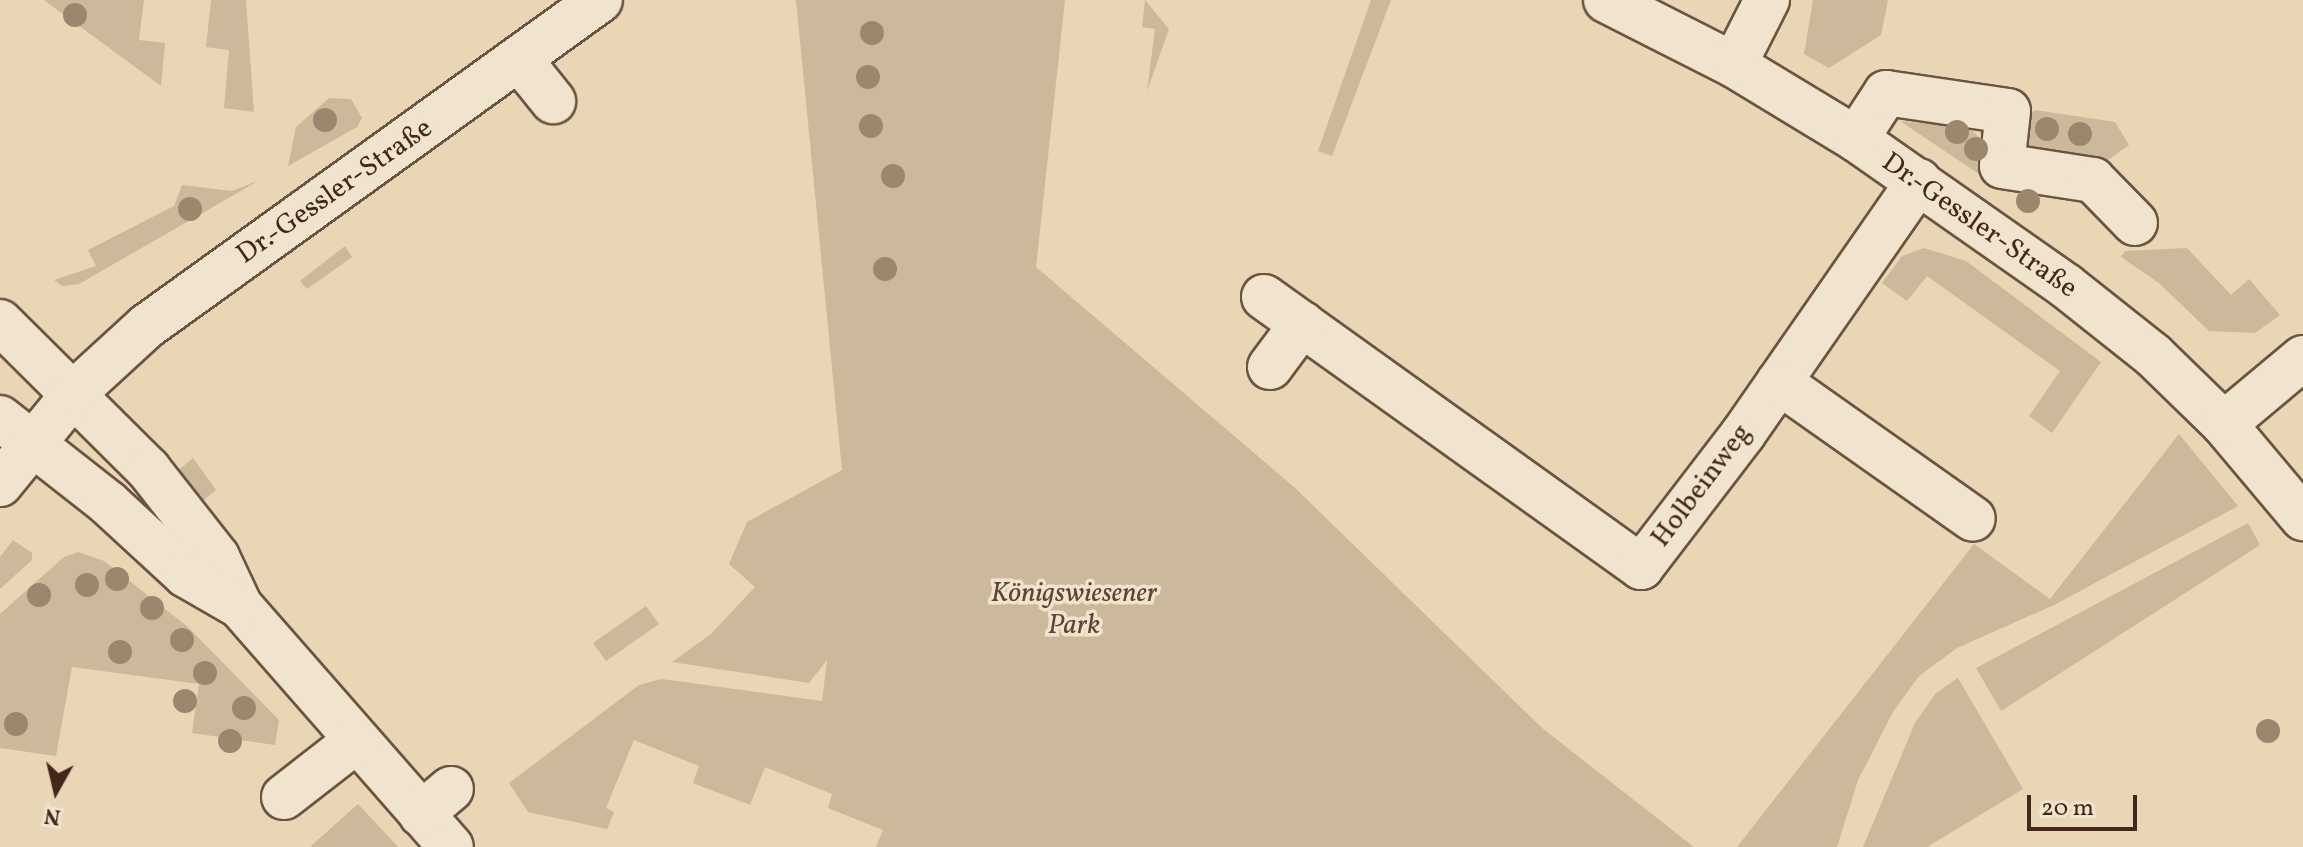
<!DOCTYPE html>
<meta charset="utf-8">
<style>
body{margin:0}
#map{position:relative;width:2303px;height:847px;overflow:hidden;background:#e8d6b4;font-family:Vollkorn,serif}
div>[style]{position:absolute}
.green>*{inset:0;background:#ccb89a}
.roads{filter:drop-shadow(2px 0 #6d5342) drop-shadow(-2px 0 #6d5342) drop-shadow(0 2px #6d5342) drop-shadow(0 -2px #6d5342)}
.minor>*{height:44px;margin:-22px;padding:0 22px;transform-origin:22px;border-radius:22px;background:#f0e4ce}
.trees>*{width:24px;height:24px;margin:-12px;border-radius:50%;background:#9d866e}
span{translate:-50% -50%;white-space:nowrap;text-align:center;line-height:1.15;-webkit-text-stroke:7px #f0e4ce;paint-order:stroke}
.street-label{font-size:28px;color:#44271c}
.park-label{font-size:28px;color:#5f4435;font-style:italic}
.north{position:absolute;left:16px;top:751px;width:80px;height:80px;-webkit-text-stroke:6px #f0e4ce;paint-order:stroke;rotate:188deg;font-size:22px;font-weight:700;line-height:32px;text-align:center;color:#44271c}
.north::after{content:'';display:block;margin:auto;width:28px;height:36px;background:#44271c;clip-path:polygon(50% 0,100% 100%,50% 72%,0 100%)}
.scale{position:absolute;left:2027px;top:795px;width:110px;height:36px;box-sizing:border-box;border:4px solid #44271c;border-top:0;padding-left:10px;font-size:24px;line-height:28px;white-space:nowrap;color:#44271c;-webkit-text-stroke:6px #f0e4ce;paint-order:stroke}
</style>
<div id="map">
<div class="green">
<div style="clip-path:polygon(44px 0,144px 0,139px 40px,165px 43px,161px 86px)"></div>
<div style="clip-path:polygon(211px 0,246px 0,254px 112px,224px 108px,229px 50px,206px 47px)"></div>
<div style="clip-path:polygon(796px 0,1065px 0,1036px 267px,1294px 487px,1542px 728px,1694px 847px,876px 847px,883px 830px,828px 808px,832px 794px,765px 767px,750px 805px,693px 783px,699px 766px,634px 740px,606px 808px,614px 812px,607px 829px,528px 812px,509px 783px,639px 685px,662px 679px,822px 701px,827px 660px,809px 683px,672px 662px,711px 634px,755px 587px,729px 564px,747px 522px,842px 470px)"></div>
<div style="clip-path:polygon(1145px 0,1169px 29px,1147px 91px,1155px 29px,1142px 27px)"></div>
<div style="clip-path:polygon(1371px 0,1391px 0,1332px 156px,1318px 151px)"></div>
<div style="clip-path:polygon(1813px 0,1888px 0,1881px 35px,1829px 68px,1804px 54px)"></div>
<div style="clip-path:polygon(329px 98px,351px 99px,362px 118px,357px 127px,288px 166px,296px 127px)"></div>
<div style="clip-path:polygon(2035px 110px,2115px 122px,2129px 145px,2104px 163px,2028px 151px,2023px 144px,2029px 115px)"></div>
<div style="clip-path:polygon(1900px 121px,1967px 127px,1978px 136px,1984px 168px,1979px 174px)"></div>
<div style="clip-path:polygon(258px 181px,79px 284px,62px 286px,54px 280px,96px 266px,88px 250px,174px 206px,182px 185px,232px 191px)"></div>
<div style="clip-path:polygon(345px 246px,352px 257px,307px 289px,300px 281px)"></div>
<div style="clip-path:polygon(1924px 248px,1966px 261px,2101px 362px,2052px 433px,2029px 416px,2060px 371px,1927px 276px,1907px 301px,1882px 283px,1902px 256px)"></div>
<div style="clip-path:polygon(2187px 248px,2231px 295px,2249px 279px,2280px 315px,2255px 333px,2209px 331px,2159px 283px,2121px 257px,2125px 251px)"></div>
<div style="clip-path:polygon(2179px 434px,2238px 506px,2054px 605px,1957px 648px,1919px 676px,1893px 712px,1858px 780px,1837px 847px,1737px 847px,1974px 544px,2050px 599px)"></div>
<div style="clip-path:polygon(193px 458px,216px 490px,199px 504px,175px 473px)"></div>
<div style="clip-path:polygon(2248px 523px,2260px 545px,2001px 711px,1976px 668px)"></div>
<div style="clip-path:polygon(13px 540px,32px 553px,32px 560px,0 589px,0 557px)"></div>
<div style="clip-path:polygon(78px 552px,104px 561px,188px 627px,279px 720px,275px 745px,192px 733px,199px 684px,72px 667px,56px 756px,0 748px,0 614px,64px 557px)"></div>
<div style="clip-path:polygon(646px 606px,659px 624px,606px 661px,593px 643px)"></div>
<div style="clip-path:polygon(1958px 678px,2023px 789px,1927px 847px,1863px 847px,1915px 723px,1936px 693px)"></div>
<div style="clip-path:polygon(358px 804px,398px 847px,312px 847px,311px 846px)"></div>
</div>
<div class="roads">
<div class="minor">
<div style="left:1606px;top:0;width:144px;rotate:26.9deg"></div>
<div style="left:1734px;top:65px;width:143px;rotate:31.2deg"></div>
<div style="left:1856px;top:139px;width:256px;rotate:35deg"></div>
<div style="left:2066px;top:286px;width:111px;rotate:38.4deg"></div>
<div style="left:2153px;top:355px;width:99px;rotate:44.2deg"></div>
<div style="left:2224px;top:424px;width:123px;rotate:50deg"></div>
<div style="left:520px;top:60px;width:53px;rotate:51.2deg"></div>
<div style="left:1734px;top:65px;width:73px;rotate:-63.1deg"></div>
<div style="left:1856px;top:139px;width:55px;rotate:-56.9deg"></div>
<div style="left:1886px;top:93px;width:123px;rotate:8.4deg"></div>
<div style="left:2008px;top:111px;width:55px;rotate:96.2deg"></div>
<div style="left:2002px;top:166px;width:92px;rotate:8.7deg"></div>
<div style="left:2093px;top:180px;width:60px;rotate:45.7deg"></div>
<div style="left:1264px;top:297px;width:464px;rotate:35.6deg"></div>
<div style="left:1641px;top:567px;width:168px;rotate:-52.5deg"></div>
<div style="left:1743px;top:434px;width:308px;rotate:-55.2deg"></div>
<div style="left:0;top:322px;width:209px;rotate:44.8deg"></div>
<div style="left:148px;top:469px;width:112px;rotate:51.9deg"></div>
<div style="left:217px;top:557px;width:54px;rotate:64.9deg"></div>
<div style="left:240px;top:606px;width:320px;rotate:48.8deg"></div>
<div style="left:1270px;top:367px;width:54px;rotate:-53.3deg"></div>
<div style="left:1779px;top:382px;width:237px;rotate:35.2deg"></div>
<div style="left:0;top:418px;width:137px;rotate:38.2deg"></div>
<div style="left:108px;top:503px;width:106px;rotate:42.7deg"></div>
<div style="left:186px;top:575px;width:62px;rotate:29.9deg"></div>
<div style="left:2224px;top:424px;width:103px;rotate:-39.9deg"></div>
<div style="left:0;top:484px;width:120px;rotate:-50.7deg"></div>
<div style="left:76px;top:391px;width:96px;rotate:-42.5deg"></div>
<div style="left:147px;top:326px;width:558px;rotate:-35.74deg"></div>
<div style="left:284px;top:797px;width:91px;rotate:-37.9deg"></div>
<div style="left:421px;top:814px;width:39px;rotate:-40deg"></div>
</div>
</div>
<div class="trees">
<div style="left:75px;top:15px"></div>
<div style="left:872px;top:33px"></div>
<div style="left:868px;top:77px"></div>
<div style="left:325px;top:120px"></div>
<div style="left:871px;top:126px"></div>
<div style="left:2047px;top:129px"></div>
<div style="left:1957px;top:132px"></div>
<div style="left:2080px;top:134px"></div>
<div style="left:1976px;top:149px"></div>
<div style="left:893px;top:176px"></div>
<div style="left:2028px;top:201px"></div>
<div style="left:190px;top:209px"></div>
<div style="left:885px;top:269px"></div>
<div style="left:117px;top:579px"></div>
<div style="left:87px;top:585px"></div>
<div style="left:39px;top:595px"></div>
<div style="left:152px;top:608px"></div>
<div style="left:182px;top:640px"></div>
<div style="left:120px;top:652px"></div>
<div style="left:205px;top:673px"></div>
<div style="left:185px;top:701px"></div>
<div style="left:244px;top:708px"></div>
<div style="left:16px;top:724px"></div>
<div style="left:2268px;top:731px"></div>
<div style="left:230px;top:741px"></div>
</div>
<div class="street-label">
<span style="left:335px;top:192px;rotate:-35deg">Dr.-Gessler-Straße</span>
<span style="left:1979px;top:226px;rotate:35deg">Dr.-Gessler-Straße</span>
<span style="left:1702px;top:486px;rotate:-53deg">Holbeinweg</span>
</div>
<div class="park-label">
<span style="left:1074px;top:610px">Königswiesener<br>Park</span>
</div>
<div class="north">N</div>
<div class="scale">20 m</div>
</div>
